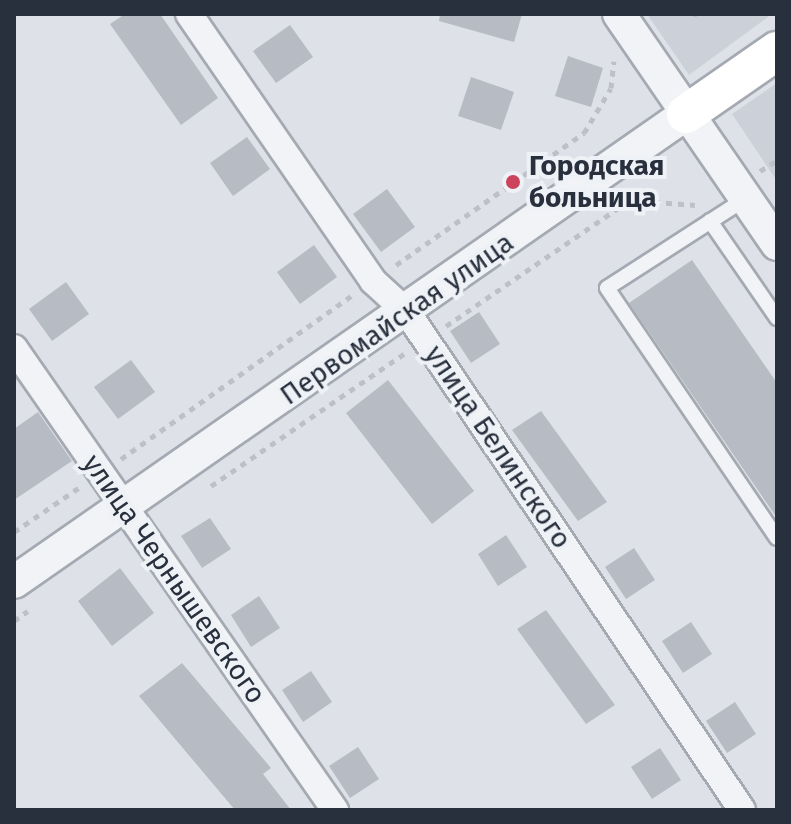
<!DOCTYPE html>
<meta charset="utf-8">
<style>
body{margin:0}
#map{position:relative;width:791px;height:824px;overflow:hidden;background:#dee2e8;font-family:"Fira Sans",sans-serif}
div>[style]{position:absolute}
.built>*{inset:0;background:#ccd1d9}
.building>*{inset:0;background:#b6bbc4}
.path>*{height:5px;margin-top:-2.5px;transform-origin:0;background:repeating-linear-gradient(90deg,#bdc0c6 0 6px,transparent 0 12px)}
.roads{filter:drop-shadow(2px 0 #a4a9b2) drop-shadow(-2px 0 #a4a9b2) drop-shadow(0 2px #a4a9b2) drop-shadow(0 -2px #a4a9b2)}
.service>*{height:14px;margin:-7px;padding:0 7px;transform-origin:7px;border-radius:7px;background:#f1f3f6}
.minor>*{height:26px;margin:-13px;padding:0 13px;transform-origin:13px;border-radius:13px;background:#f1f3f6}
.tertiary>*{height:32px;margin:-16px;padding:0 16px;transform-origin:16px;border-radius:16px;background:#f1f3f6}
.secondary>*{height:38px;margin:-19px;padding:0 19px;transform-origin:19px;border-radius:19px;background:#fff}
.dots>*{width:22px;height:22px;translate:-50% -50%;box-sizing:border-box;border:4px solid #eef1f5;border-radius:50%}
span{translate:-50% -50%;white-space:nowrap;text-align:center;line-height:1.15;-webkit-text-stroke:8px #eef1f5;paint-order:stroke}
.poi-label{font-size:28px;color:#28303e;font-weight:700}
.left{translate:0 -50%;text-align:left}
.street-label{font-size:28px;color:#28303e}
.frame{position:absolute;inset:0;border:16px solid #28303e;pointer-events:none}
</style>
<div id="map">
<div class="built">
<div style="clip-path:polygon(647px 14px,772px 14px,689px 75px)"></div>
<div style="clip-path:polygon(777px 83px,777px 181px,732px 114px)"></div>
</div>
<div class="building">
<div style="clip-path:polygon(125px 14px,160px 14px,218px 98px,181px 125px,110px 24px)"></div>
<div style="clip-path:polygon(440px 14px,522px 14px,514px 42px,439px 21px)"></div>
<div style="clip-path:polygon(290px 25px,313px 57px,276px 83px,253px 51px)"></div>
<div style="clip-path:polygon(568px 56px,603px 68px,591px 107px,555px 96px)"></div>
<div style="clip-path:polygon(471px 77px,514px 92px,501px 130px,458px 116px)"></div>
<div style="clip-path:polygon(247px 137px,270px 169px,233px 196px,210px 163px)"></div>
<div style="clip-path:polygon(387px 189px,415px 227px,381px 252px,353px 214px)"></div>
<div style="clip-path:polygon(314px 245px,337px 277px,300px 304px,277px 272px)"></div>
<div style="clip-path:polygon(692px 260px,777px 383px,777px 518px,629px 303px)"></div>
<div style="clip-path:polygon(66px 282px,89px 314px,52px 341px,29px 309px)"></div>
<div style="clip-path:polygon(479px 312px,500px 344px,471px 363px,450px 331px)"></div>
<div style="clip-path:polygon(131px 360px,155px 392px,118px 419px,94px 387px)"></div>
<div style="clip-path:polygon(388px 380px,474px 491px,432px 524px,346px 413px)"></div>
<div style="clip-path:polygon(541px 411px,607px 502px,578px 521px,512px 430px)"></div>
<div style="clip-path:polygon(38px 412px,72px 461px,14px 500px,14px 429px)"></div>
<div style="clip-path:polygon(210px 518px,231px 549px,202px 568px,181px 536px)"></div>
<div style="clip-path:polygon(506px 535px,527px 567px,498px 586px,478px 554px)"></div>
<div style="clip-path:polygon(634px 548px,655px 580px,626px 599px,605px 567px)"></div>
<div style="clip-path:polygon(120px 568px,154px 613px,112px 646px,78px 601px)"></div>
<div style="clip-path:polygon(259px 596px,280px 628px,251px 647px,231px 615px)"></div>
<div style="clip-path:polygon(546px 610px,615px 705px,586px 724px,517px 629px)"></div>
<div style="clip-path:polygon(691px 622px,712px 654px,683px 673px,662px 641px)"></div>
<div style="clip-path:polygon(182px 663px,271px 768px,263px 774px,291px 810px,235px 810px,139px 696px)"></div>
<div style="clip-path:polygon(311px 671px,332px 702px,303px 722px,282px 690px)"></div>
<div style="clip-path:polygon(735px 702px,756px 734px,727px 753px,706px 721px)"></div>
<div style="clip-path:polygon(358px 747px,379px 779px,350px 798px,329px 766px)"></div>
<div style="clip-path:polygon(660px 748px,681px 780px,652px 799px,631px 767px)"></div>
</div>
<div class="path">
<div style="left:693px;top:14px;width:4px"></div>
<div style="left:760px;top:171px;width:19px;rotate:-32deg"></div>
<div style="left:630px;top:200px;width:65px;rotate:4.4deg"></div>
<div style="left:396px;top:265px;width:230px;rotate:-35.1deg"></div>
<div style="left:584px;top:133px;width:52px;rotate:-59deg"></div>
<div style="left:611px;top:88px;width:27px;rotate:-84deg"></div>
<div style="left:446px;top:326px;width:223px;rotate:-34.4deg"></div>
<div style="left:121px;top:459px;width:282px;rotate:-35.3deg"></div>
<div style="left:211px;top:486px;width:234px;rotate:-34.4deg"></div>
<div style="left:14px;top:532px;width:80px;rotate:-34.3deg"></div>
<div style="left:14px;top:621px;width:17px;rotate:-36deg"></div>
</div>
<div class="roads">
<div class="service">
<div style="left:745px;top:199px;width:164px;rotate:147.2deg"></div>
<div style="left:607px;top:288px;width:302px;rotate:55.8deg"></div>
<div style="left:710px;top:221px;width:118px;rotate:55.4deg"></div>
</div>
<div class="minor">
<div style="left:189px;top:14px;width:324px;rotate:55.4deg"></div>
<div style="left:373px;top:281px;width:46px;rotate:42.4deg"></div>
<div style="left:407px;top:312px;width:600px;rotate:56.07deg"></div>
<div style="left:14px;top:348px;width:563px;rotate:55.21deg"></div>
</div>
<div class="tertiary">
<div style="left:619px;top:14px;width:279px;rotate:55.5deg"></div>
<div style="left:14px;top:582px;width:819px;rotate:-34.85deg"></div>
</div>
<div class="secondary">
<div style="left:686px;top:114px;width:111px;rotate:-34.7deg"></div>
</div>
</div>
<div class="dots">
<div style="left:513px;top:182px;background:#cc445b"></div>
</div>
<div class="poi-label">
<span class="left" style="left:529px;top:182px">Городская<br>больница</span>
</div>
<div class="street-label">
<span style="left:397px;top:319px;rotate:-35deg">Первомайская улица</span>
<span style="left:498px;top:447px;rotate:56deg">улица Белинского</span>
<span style="left:174px;top:579px;rotate:55deg">улица Чернышевского</span>
</div>
<div class="frame"></div>
</div>
